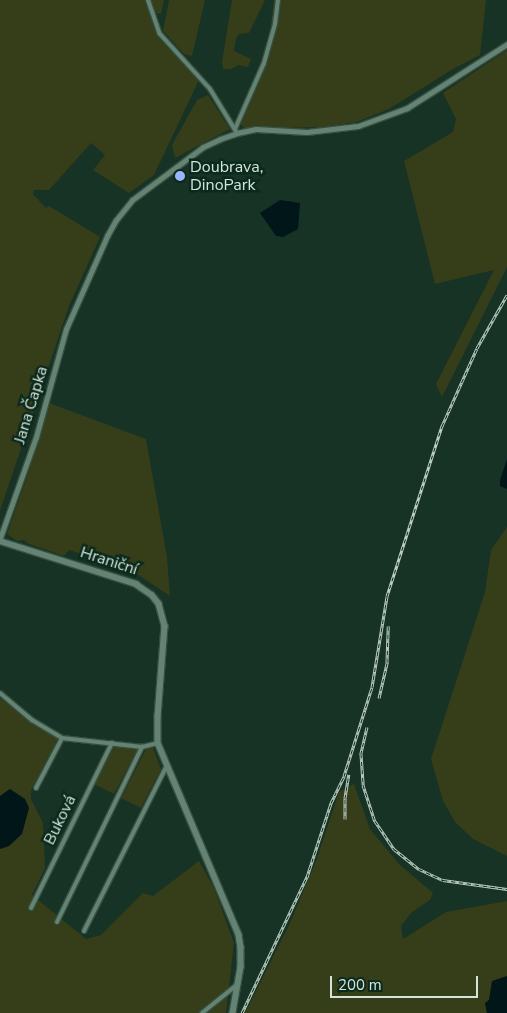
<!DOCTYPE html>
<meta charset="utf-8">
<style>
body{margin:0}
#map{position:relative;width:507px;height:1013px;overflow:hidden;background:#163325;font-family:"Nunito Sans",sans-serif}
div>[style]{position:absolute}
.green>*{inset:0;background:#363d19}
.water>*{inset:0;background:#001619}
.roads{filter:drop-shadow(1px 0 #374f43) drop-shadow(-1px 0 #374f43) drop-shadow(0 1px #374f43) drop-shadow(0 -1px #374f43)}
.minor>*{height:4px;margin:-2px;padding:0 2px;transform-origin:2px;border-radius:2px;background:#648372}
.tertiary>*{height:5px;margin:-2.5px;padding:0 2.5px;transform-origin:2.5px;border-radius:2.5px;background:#648372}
.secondary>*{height:5.5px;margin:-2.75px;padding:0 2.75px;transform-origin:2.75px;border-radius:2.75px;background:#648372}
.rail>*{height:3px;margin-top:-1.5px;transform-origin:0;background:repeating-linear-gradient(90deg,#0b291c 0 4px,#baccc3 0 8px);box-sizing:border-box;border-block:1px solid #baccc3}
.dots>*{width:14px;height:14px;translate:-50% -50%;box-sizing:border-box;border:2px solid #0b291c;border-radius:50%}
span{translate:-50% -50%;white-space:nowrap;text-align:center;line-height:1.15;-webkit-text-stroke:5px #0b291c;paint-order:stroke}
.poi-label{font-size:16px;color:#d3e4db}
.left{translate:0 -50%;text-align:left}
.street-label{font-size:16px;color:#d3e4db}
.scale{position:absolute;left:330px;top:976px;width:148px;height:22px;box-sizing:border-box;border:2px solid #d3e4db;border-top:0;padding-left:6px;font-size:15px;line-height:18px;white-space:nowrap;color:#d3e4db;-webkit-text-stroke:4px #0b291c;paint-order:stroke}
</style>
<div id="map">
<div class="green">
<div style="clip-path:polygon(0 0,145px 0,158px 37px,199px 80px,154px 175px,129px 193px,93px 170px,105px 155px,91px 143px,49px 190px,34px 190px,33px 194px,46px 208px,49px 206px,100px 237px,69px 306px,0 511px)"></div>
<div style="clip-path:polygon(151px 0,164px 0,161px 14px,156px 13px)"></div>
<div style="clip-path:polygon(169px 0,205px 0,192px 56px,184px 54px,163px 31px)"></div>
<div style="clip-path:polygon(232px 0,265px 0,249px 33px,239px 34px,236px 38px,234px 51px,251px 59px,248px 67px,239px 65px,231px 69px,223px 69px,222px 62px)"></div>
<div style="clip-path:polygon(274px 0,486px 0,480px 55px,453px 69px,389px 109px,357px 122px,325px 127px,245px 129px,239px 122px,269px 41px)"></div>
<div style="clip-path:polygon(507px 50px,507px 267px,442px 397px,436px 384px,494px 270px,435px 284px,404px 161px,453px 132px,456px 119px,443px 93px)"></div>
<div style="clip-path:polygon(208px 95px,230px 129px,175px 158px,172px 145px,197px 100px)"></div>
<div style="clip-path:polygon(49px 403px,146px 439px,167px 557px,170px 596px,129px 569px,69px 550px,64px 556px,29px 544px,24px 540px,17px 541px,7px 534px,28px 474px)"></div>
<div style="clip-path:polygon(507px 527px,507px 856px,473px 839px,455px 822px,443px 801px,431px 759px,485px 592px,491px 550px)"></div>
<div style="clip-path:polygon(0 698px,31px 723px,58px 738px,31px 791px,31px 799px,43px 823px,45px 868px,32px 895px,86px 939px,101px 935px,143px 893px,153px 896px,199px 861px,214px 888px,234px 943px,226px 1013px,0 1013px,0 849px,9px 846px,10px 789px,0 796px)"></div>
<div style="clip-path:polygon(113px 746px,138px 749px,114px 794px,94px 784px)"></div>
<div style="clip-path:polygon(153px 748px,161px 769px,141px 808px,121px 798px,146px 749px)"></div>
<div style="clip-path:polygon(354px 784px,370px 829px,399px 864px,433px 893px,430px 900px,412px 912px,401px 926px,403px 939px,446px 912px,507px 901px,507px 976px,492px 982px,489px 1000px,485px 1004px,487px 1013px,245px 1013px,290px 923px,316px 861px,339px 792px)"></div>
</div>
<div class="water">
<div style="clip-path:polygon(280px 200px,300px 203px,298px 229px,283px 237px,276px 236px,260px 213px)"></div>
<div style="clip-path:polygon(507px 459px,507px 489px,500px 486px,500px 480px)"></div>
<div style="clip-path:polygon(10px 789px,25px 799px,29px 808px,22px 834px,9px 846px,0 849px,0 796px)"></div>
<div style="clip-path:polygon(507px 976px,507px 1013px,487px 1013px,485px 1003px,489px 1000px,492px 981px)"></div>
</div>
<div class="roads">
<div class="minor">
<div style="left:148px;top:0;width:36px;rotate:71deg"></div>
<div style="left:160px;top:34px;width:74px;rotate:47.7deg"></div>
<div style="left:210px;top:89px;width:52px;rotate:58.5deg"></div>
<div style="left:235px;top:129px;width:72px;rotate:-66.3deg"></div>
<div style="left:264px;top:63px;width:41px;rotate:-74.2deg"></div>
<div style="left:275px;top:24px;width:24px;rotate:-83deg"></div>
<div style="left:0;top:693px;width:42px;rotate:40.2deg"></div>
<div style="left:32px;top:720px;width:35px;rotate:31deg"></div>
<div style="left:62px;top:738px;width:81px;rotate:6.4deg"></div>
<div style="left:142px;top:747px;width:16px;rotate:-14deg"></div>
<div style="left:36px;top:788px;width:56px;rotate:-62.5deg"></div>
<div style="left:31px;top:908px;width:184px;rotate:-63.9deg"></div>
<div style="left:57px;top:922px;width:195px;rotate:-64.1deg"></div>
<div style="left:84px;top:931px;width:183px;rotate:-63.4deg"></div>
<div style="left:202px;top:1013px;width:46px;rotate:-38.9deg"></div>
</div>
<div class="tertiary">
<div style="left:0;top:538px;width:107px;rotate:-70.4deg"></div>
<div style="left:36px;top:437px;width:112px;rotate:-74.5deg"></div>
<div style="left:66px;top:329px;width:102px;rotate:-66.2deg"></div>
<div style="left:107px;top:236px;width:18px;rotate:-61deg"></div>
<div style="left:116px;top:220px;width:26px;rotate:-51deg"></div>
<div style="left:132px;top:200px;width:89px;rotate:-36.7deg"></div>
<div style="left:203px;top:147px;width:19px;rotate:-25deg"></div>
<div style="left:220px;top:139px;width:18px;rotate:-19deg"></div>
<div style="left:237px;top:133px;width:19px;rotate:-12deg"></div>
<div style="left:256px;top:129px;width:51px;rotate:3.4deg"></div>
<div style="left:307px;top:132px;width:51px;rotate:-6.7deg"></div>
<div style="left:358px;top:126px;width:52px;rotate:-20.2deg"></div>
<div style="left:407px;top:108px;width:119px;rotate:-32.6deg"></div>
</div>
<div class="secondary">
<div style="left:0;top:541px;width:143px;rotate:17.5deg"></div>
<div style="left:136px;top:584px;width:19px;rotate:35deg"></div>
<div style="left:152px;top:595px;width:11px;rotate:52deg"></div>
<div style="left:159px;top:604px;width:23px;rotate:75deg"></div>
<div style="left:165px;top:626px;width:90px;rotate:94.4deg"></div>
<div style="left:158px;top:716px;width:27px;rotate:90deg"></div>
<div style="left:158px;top:743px;width:208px;rotate:67.1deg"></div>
<div style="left:239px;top:935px;width:12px;rotate:81deg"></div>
<div style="left:241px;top:947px;width:20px;rotate:90deg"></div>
<div style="left:241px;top:967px;width:47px;rotate:99.9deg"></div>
</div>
</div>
<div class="rail">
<div style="left:379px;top:698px;width:37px;rotate:-77deg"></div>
<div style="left:387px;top:662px;width:36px;rotate:-88deg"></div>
<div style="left:367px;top:727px;width:28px;rotate:103deg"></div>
<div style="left:361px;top:754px;width:31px;rotate:86deg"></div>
<div style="left:363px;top:785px;width:38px;rotate:72deg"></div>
<div style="left:375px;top:821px;width:34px;rotate:56deg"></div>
<div style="left:394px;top:849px;width:32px;rotate:39deg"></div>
<div style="left:419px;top:869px;width:26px;rotate:25deg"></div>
<div style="left:443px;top:880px;width:65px;rotate:8deg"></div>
<div style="left:345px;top:819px;width:21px;rotate:-90deg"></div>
<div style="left:345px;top:798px;width:24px;rotate:-81deg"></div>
<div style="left:242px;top:1013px;width:151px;rotate:-64.5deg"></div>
<div style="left:307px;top:877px;width:78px;rotate:-72deg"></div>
<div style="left:331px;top:803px;width:30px;rotate:-64deg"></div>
<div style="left:344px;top:776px;width:93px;rotate:-72.5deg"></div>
<div style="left:372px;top:687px;width:92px;rotate:-80.6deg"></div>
<div style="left:387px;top:596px;width:179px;rotate:-72.1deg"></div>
<div style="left:442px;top:426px;width:85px;rotate:-65.8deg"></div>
<div style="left:477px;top:348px;width:61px;rotate:-60.5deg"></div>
</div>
<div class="dots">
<div style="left:180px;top:176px;background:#99b5fd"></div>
</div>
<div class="poi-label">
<span class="left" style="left:190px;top:176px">Doubrava,<br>DinoPark</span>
</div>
<div class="street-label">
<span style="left:31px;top:405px;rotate:-73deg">Jana Čapka</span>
<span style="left:109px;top:561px;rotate:18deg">Hraniční</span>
<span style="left:60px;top:820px;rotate:-64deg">Buková</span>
</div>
<div class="scale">200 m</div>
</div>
